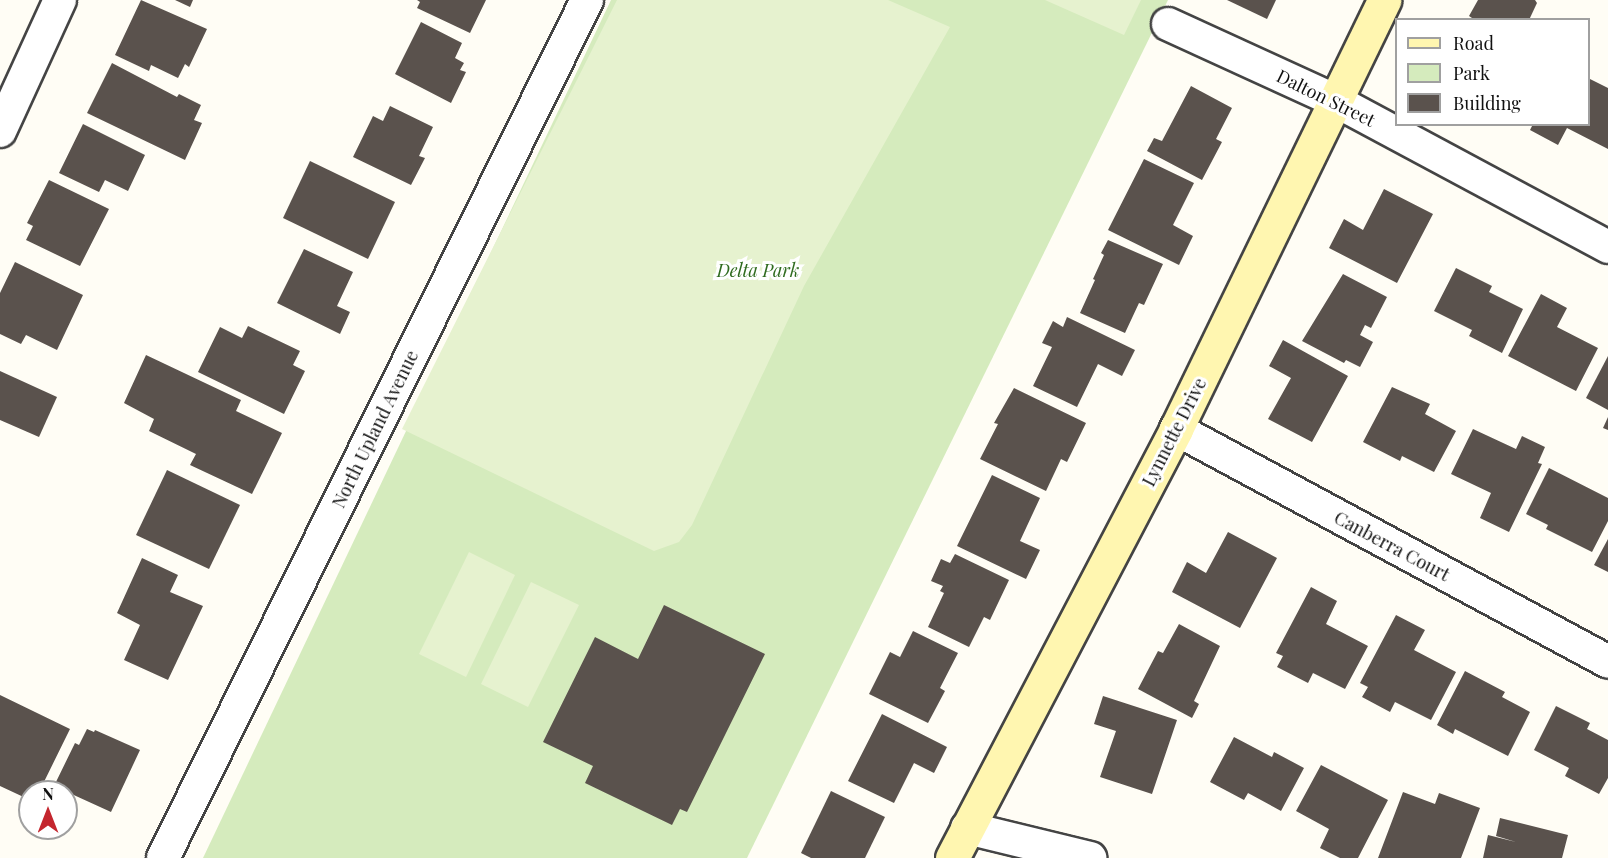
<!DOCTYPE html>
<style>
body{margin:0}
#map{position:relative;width:1608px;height:858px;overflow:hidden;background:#fffdf5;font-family:"Playfair Display",serif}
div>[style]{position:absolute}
.green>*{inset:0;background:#d5ebbd}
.pitch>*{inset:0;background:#e6f2cf}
.building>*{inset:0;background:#5a524d}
.roads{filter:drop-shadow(2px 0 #444) drop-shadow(-2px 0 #444) drop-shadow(0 2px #444) drop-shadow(0 -2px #444)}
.street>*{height:32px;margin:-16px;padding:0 16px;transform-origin:16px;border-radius:16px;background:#fff}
.secondary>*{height:33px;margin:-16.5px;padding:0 16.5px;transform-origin:16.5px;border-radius:16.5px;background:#fff6b0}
span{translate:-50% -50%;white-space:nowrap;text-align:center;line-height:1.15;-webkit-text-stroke:6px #fff;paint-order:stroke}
.street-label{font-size:18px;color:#111}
.park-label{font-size:18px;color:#2f6b1f;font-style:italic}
.legend{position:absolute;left:1395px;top:18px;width:195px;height:108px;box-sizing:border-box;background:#fff;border:2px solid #a0a0a0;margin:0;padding:8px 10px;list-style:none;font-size:18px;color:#111}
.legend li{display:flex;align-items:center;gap:12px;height:30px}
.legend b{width:30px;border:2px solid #a0a0a0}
.north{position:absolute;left:18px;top:780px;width:60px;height:60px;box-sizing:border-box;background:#fff;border:2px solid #a0a0a0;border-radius:50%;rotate:0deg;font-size:16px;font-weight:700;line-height:24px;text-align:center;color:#111}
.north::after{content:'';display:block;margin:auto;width:21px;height:27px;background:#c4262e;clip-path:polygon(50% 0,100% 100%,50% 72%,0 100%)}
</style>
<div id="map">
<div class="green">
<div style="clip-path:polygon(611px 0,1168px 0,747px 858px,203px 858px)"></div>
</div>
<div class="pitch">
<div style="clip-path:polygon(617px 0,888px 0,950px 27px,804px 286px,692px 525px,679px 542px,654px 551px,402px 429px)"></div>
<div style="clip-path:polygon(1045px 0,1141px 0,1124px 35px)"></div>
<div style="clip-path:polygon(469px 552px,515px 575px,466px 677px,419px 654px)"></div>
<div style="clip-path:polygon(531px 582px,579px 605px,528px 707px,481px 684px)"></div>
</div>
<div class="building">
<div style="clip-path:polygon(141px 0,207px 29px,189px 67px,185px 64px,178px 78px,151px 65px,149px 71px,115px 55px)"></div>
<div style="clip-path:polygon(175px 0,193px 0,190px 7px)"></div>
<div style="clip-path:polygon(417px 0,486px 0,470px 33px,417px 8px,420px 2px)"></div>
<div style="clip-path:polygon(1227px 0,1276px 0,1267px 19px)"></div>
<div style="clip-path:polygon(1478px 0,1535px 0,1537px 3px,1529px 20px,1475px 20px,1469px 16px)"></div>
<div style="clip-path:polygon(421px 22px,462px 43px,455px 58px,464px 63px,460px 70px,466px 72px,451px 103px,395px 74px)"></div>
<div style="clip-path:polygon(112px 63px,177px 97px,179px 94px,201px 105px,194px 120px,202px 123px,185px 160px,87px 113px)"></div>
<div style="clip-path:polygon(1588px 78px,1608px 88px,1608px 149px,1567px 128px,1558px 145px,1530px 130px,1533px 124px,1588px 124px)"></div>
<div style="clip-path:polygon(1191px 86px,1232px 108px,1216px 139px,1222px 142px,1202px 180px,1147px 151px,1154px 138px,1162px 141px)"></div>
<div style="clip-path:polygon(390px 106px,433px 127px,419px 156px,425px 158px,411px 185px,353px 157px,373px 116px,383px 121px)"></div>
<div style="clip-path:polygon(83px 124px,145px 155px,128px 191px,105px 180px,99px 192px,59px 173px)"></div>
<div style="clip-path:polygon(1144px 159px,1194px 183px,1173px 225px,1193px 236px,1179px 265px,1108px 230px)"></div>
<div style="clip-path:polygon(310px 161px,395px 202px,368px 259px,283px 218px)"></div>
<div style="clip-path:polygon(49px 180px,109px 209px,80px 266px,26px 240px,33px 226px,27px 223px)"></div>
<div style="clip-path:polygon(1384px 189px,1433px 214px,1397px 283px,1329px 248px,1344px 219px,1363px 230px)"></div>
<div style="clip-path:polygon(1108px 240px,1163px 264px,1144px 305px,1139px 303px,1125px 333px,1080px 313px,1095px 280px,1093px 279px,1104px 255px,1101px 253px)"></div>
<div style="clip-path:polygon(304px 249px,353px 272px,337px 306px,350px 312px,340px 334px,277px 303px)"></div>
<div style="clip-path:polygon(15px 262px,83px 295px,57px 350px,26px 335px,21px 344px,0 334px,0 293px)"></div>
<div style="clip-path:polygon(1456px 268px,1492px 286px,1489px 292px,1523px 309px,1502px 353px,1469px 336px,1472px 330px,1434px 311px)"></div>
<div style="clip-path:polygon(1343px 274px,1387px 297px,1371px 328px,1365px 325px,1360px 335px,1373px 342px,1360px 367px,1346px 360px,1344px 363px,1302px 341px)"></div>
<div style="clip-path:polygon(1541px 294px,1567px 308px,1557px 327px,1598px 348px,1576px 391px,1508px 356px)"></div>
<div style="clip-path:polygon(1067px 317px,1135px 350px,1122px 376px,1098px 364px,1077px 407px,1033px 386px,1052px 347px,1042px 343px,1053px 321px,1063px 327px)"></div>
<div style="clip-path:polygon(248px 326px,300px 351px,293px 365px,305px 371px,284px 414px,198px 372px,220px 327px,242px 338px)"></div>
<div style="clip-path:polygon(1283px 340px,1348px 376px,1312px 442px,1268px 419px,1291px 378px,1269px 366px)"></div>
<div style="clip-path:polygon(146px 355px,241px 400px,236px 411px,282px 433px,252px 494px,190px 465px,196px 454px,149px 431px,154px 419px,124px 403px)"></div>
<div style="clip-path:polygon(1608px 356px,1608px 410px,1586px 398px)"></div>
<div style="clip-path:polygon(0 371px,57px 397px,39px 437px,0 420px)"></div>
<div style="clip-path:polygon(1392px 387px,1430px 404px,1425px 414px,1456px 431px,1434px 472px,1402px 456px,1400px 461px,1363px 442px)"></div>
<div style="clip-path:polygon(1014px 388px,1086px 423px,1067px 462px,1061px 459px,1046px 491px,980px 459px,998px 424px,994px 423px)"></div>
<div style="clip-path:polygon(1608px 417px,1608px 430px,1603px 428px)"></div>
<div style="clip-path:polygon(1473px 429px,1516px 449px,1522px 436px,1545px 447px,1538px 463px,1542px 464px,1509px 532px,1480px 518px,1491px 493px,1451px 474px)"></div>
<div style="clip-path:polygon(1549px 468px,1608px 498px,1608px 521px,1592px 552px,1546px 529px,1548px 525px,1526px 514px)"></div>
<div style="clip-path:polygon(167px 470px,240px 505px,209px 569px,136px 535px)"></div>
<div style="clip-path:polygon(992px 475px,1040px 498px,1020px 541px,1040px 550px,1026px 579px,957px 546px)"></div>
<div style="clip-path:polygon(1228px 532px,1277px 558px,1240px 628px,1172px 592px,1187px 562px,1206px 573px)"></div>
<div style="clip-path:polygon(1608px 539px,1608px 572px,1594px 565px)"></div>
<div style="clip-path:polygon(955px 554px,1009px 580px,990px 620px,984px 617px,969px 647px,928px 627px,944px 593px,940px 591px,943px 586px,931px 581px,941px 559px,950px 563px)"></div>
<div style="clip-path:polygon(142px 558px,178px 575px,170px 592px,203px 606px,168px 680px,124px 660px,140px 625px,117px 613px)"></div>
<div style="clip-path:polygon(1311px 587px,1337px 601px,1326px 624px,1368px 646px,1345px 689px,1313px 673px,1308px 683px,1277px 667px,1283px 656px,1276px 653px)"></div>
<div style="clip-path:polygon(664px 605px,765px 654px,687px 812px,680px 809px,672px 825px,585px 783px,593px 766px,543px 742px,595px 637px,638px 659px)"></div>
<div style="clip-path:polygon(1396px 615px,1425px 630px,1414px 650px,1456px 672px,1431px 720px,1395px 702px,1390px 712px,1362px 697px,1368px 687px,1360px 683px)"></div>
<div style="clip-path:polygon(1179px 624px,1220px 646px,1194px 701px,1199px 704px,1192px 718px,1138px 689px,1158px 651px,1163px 653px)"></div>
<div style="clip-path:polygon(913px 631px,958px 653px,940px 688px,945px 691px,928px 723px,869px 694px,890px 652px,900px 657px)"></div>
<div style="clip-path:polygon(1465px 671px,1505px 692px,1502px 697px,1530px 712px,1508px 756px,1455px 729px,1453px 734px,1437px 725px)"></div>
<div style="clip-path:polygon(0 695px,70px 729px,39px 792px,30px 792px,30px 800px,0 786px)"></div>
<div style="clip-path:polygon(1103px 696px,1177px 720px,1152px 794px,1100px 777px,1116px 731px,1094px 724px)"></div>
<div style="clip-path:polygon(1556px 706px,1590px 723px,1587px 729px,1608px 740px,1608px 778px,1599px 794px,1565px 776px,1569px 768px,1534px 750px)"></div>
<div style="clip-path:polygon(882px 714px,947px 747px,934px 773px,914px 763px,894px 803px,848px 781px)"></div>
<div style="clip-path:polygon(87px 729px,94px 732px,95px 730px,140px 750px,111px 812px,54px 786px,75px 743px,79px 745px)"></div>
<div style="clip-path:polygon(1234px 737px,1272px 757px,1274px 752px,1304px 768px,1281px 811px,1248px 793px,1244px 800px,1210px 782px)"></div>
<div style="clip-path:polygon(1321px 765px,1388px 800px,1358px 858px,1340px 858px,1320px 848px,1329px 829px,1296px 811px)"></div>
<div style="clip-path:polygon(831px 791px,885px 817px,865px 858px,811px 858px,801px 853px)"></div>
<div style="clip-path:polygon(1403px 792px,1435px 804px,1439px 793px,1480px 808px,1461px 858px,1378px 858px)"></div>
<div style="clip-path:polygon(1500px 818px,1568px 835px,1562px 858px,1483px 858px,1488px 835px,1516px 842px,1496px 836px)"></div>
</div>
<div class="roads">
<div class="street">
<div style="left:1168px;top:24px;width:183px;rotate:24.6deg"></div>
<div style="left:1334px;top:100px;width:311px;rotate:28.2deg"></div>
<div style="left:0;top:131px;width:144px;rotate:-65.4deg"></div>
<div style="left:1176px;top:429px;width:491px;rotate:28.3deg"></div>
<div style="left:967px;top:828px;width:127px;rotate:13.7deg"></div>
<div style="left:163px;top:858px;width:957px;rotate:-63.7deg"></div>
</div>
<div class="secondary">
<div style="left:952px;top:858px;width:484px;rotate:-62.4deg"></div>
<div style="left:1176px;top:429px;width:477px;rotate:-64.1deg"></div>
</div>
</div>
<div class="street-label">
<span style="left:1326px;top:98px;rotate:26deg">Dalton Street</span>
<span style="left:375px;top:429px;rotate:-64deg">North Upland Avenue</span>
<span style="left:1174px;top:432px;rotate:-63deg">Lynnette Drive</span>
<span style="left:1392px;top:546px;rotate:28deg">Canberra Court</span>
</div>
<div class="park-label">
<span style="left:758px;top:270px">Delta Park</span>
</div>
<ul class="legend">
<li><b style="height:8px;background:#fff6b0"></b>Road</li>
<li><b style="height:16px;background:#d5ebbd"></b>Park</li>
<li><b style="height:16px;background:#5a524d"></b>Building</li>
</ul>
<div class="north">N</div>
</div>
